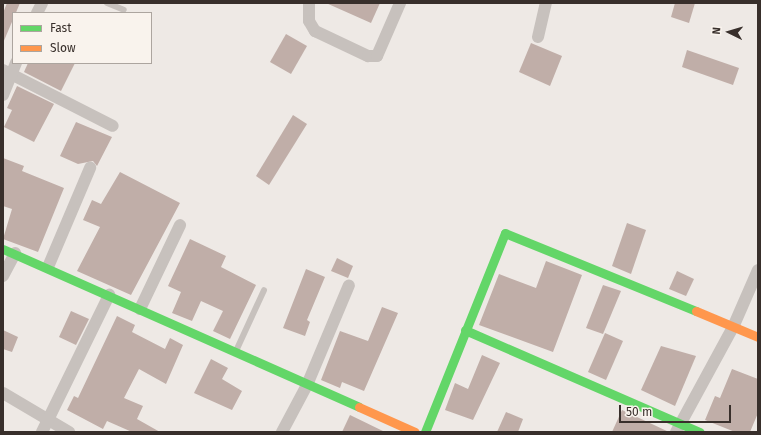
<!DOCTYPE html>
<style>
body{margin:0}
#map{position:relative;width:761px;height:435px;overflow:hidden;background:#eee9e5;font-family:"Fira Sans",sans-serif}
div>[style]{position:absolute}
.building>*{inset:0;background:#c0aea8}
.lane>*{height:6px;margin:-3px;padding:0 3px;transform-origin:3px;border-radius:3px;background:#c7c1bd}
.street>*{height:12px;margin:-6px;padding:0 6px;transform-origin:6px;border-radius:6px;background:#c7c1bd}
.fast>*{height:9px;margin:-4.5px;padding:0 4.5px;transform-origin:4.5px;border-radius:4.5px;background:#63d668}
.slow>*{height:9px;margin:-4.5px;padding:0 4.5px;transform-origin:4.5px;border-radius:4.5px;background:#ff974d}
span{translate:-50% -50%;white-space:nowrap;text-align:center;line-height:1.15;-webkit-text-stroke:3.5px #f9f3ed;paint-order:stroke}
.frame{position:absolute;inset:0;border:4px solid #382f2b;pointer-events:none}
.legend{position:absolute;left:12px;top:12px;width:140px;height:52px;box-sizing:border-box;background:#f9f3ed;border:1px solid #aca59f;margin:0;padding:5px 7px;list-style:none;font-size:12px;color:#382f2b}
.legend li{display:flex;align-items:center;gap:8px;height:20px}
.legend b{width:20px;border:1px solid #aca59f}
.north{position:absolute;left:709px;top:12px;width:40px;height:40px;-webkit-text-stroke:3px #f9f3ed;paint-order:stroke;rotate:275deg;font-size:11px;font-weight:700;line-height:16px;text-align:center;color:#382f2b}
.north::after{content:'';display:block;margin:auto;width:14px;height:18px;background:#382f2b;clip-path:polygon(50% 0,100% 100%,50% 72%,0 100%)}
.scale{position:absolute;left:619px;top:405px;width:112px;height:18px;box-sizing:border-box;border:2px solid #382f2b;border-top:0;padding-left:5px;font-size:12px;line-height:14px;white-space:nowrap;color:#382f2b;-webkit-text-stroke:3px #f9f3ed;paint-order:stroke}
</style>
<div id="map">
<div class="building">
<div style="clip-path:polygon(7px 3px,20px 3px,3px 43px,3px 13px)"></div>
<div style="clip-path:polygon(326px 3px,380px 3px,371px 23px)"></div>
<div style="clip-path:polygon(675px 3px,695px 3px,689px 23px,671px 17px)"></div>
<div style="clip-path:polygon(286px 34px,307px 46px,291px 74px,270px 62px)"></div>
<div style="clip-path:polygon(531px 43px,562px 56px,550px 86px,519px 72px)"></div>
<div style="clip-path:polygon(687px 50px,739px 68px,733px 85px,682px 67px)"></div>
<div style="clip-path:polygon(28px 63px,75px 63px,61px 91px,24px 72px)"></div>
<div style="clip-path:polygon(17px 86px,54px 104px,34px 142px,4px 127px,12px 110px,7px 108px)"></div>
<div style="clip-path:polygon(293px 115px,307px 124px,269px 185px,256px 176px)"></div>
<div style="clip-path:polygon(76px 122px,112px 137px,97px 166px,93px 161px,78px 164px,60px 156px)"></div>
<div style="clip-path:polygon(3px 158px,24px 166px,22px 171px,64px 188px,38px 252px,3px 239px,12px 209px,3px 206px)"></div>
<div style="clip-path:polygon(120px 172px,180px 203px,131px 295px,77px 271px,100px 227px,83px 220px,92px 200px,101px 204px)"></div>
<div style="clip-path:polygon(627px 223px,646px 230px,631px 274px,612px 266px)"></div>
<div style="clip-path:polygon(190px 239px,226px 256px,221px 267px,256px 285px,230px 339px,213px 331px,223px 311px,201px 301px,192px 321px,172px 313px,181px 292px,168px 286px)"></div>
<div style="clip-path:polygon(337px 258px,353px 266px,348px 278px,331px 271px)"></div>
<div style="clip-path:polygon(546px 261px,582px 275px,553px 352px,479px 325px,499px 274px,536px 288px)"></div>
<div style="clip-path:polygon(306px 269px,325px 277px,307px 320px,310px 322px,305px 336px,283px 328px)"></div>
<div style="clip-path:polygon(677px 271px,694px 279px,686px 296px,669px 289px)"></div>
<div style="clip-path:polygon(603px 285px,621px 291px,603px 334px,586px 328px)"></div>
<div style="clip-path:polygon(382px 307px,398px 313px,364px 391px,342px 382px,340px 388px,321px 380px,340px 331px,368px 341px)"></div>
<div style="clip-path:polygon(71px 311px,89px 319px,76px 345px,59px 337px)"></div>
<div style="clip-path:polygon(117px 316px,135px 325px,132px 332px,165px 349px,170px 338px,183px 345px,166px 384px,139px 369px,124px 398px,143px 406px,137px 419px,160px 432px,132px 432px,107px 421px,103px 429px,67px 410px,74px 396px,78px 398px)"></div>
<div style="clip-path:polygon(3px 330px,18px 337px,12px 352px,3px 349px)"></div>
<div style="clip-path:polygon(605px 333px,623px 341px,606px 380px,588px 372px)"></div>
<div style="clip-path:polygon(661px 346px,696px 356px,675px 406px,641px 390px)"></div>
<div style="clip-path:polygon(482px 355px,500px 363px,473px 420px,445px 410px,455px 383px,468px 389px)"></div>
<div style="clip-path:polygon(211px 359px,228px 368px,222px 379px,242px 391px,232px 410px,194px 393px)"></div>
<div style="clip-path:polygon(732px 369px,758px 379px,758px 413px,750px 432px,735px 432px,705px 420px,715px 396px,720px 398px)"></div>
<div style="clip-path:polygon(622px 410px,669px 432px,612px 432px)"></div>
<div style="clip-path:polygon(506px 412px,523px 419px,518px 432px,497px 432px)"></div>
<div style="clip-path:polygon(350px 415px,385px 432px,342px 432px)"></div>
</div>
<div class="lane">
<div style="left:107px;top:3px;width:18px;rotate:22deg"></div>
<div style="left:236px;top:351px;width:67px;rotate:-65.3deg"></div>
</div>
<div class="street">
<div style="left:309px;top:3px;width:18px;rotate:90deg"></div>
<div style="left:309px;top:21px;width:12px;rotate:59deg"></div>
<div style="left:315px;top:31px;width:59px;rotate:25.3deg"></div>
<div style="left:368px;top:56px;width:9px"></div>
<div style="left:377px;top:56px;width:58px;rotate:-66.5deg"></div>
<div style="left:37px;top:13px;width:11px;rotate:-63deg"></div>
<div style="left:538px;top:37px;width:35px;rotate:-77deg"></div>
<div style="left:3px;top:70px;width:123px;rotate:27deg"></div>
<div style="left:3px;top:95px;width:35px;rotate:-68deg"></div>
<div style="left:48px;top:267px;width:108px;rotate:-67deg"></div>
<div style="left:3px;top:276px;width:26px;rotate:-62deg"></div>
<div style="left:140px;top:309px;width:93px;rotate:-64.5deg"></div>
<div style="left:3px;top:393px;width:77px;rotate:30.6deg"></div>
<div style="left:42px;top:432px;width:153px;rotate:-63.9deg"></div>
<div style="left:282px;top:432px;width:53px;rotate:-62deg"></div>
<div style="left:307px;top:385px;width:108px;rotate:-67.2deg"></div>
<div style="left:676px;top:432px;width:122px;rotate:-61.5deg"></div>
<div style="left:734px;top:325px;width:60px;rotate:-66.4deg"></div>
</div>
<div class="fast">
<div style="left:3px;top:249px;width:389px;rotate:23.9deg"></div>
<div style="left:465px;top:330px;width:256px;rotate:23.5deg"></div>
<div style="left:425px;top:432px;width:214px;rotate:-68.1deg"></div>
<div style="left:505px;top:233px;width:206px;rotate:22.2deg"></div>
</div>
<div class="slow">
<div style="left:696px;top:311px;width:67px;rotate:22.8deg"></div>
<div style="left:359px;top:407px;width:61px;rotate:24.1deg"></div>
</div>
<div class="frame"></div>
<ul class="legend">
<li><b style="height:5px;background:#63d668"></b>Fast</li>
<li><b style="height:5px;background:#ff974d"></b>Slow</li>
</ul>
<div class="north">N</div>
<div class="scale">50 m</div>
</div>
